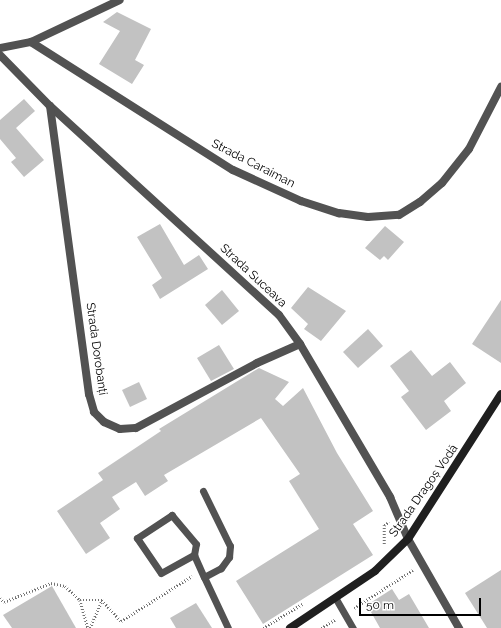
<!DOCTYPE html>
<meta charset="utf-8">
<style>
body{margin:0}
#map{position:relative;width:501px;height:628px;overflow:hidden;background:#fff;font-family:Raleway,sans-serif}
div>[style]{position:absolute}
.building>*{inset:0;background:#c2c2c2}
.path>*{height:2.5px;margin-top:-1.25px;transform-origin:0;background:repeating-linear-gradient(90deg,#747474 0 1px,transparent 0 3px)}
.lane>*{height:7px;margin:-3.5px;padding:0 3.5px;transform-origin:3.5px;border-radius:3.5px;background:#525252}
.street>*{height:8px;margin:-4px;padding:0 4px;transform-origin:4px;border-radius:4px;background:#525252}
.secondary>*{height:8px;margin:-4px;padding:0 4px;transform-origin:4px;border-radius:4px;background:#1f1f1f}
span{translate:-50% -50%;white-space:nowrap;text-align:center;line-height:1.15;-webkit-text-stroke:3px #fff;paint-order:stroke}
.street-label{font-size:12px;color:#000}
.scale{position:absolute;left:359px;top:598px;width:122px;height:18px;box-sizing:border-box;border:2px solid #000;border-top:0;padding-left:5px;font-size:12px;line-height:14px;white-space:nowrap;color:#000;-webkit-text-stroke:3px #fff;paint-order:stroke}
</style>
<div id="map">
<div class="building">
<div style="clip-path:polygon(117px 12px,151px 29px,135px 60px,144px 65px,132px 84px,99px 64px,120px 31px,103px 22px)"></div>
<div style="clip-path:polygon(24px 99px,35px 111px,16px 128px,44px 160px,24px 177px,11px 162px,16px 158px,0 139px,0 120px)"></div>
<div style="clip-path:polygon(160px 224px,184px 265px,199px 255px,208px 269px,160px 299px,152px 285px,162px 278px,137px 237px)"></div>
<div style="clip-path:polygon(385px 226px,404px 242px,388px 260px,384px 256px,380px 260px,365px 248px)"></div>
<div style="clip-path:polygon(308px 287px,346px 311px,321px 341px,304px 329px,308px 324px,291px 308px)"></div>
<div style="clip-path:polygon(222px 290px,239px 311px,222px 325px,205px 305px)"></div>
<div style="clip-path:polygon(501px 300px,501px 363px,472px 344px)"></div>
<div style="clip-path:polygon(368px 329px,383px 346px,358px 368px,343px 352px)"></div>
<div style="clip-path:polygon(219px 345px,234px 369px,211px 381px,197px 358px)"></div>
<div style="clip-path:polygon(411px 350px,432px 376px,450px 362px,466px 383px,444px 401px,451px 411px,426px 430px,401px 397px,409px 391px,390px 366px)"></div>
<div style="clip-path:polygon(259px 368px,289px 382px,275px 399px,283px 406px,303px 388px,337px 453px,373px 511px,353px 524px,373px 555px,263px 624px,236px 581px,319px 529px,289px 481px,300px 474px,261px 418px,164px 475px,168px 481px,145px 496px,136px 482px,112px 497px,120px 509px,100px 523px,110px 538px,86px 554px,57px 511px,103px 480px,98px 473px,161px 431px,159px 429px)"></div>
<div style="clip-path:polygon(139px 382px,147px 399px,130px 407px,122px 390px)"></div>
<div style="clip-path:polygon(501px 570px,501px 628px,487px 628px,465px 593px)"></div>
<div style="clip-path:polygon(52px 586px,76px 628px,12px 628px,3px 615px)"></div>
<div style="clip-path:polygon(392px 589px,399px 600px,409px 594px,429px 628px,380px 628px,367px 605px)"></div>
<div style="clip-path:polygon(196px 603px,212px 628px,176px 628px,170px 618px)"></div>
</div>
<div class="path">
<div style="left:384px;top:544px;width:19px;rotate:-90deg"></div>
<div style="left:384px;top:525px;width:6px;rotate:-31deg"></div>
<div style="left:0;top:598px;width:6px;rotate:45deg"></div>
<div style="left:4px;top:602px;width:51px;rotate:-22deg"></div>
<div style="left:51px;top:583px;width:14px;rotate:12deg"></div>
<div style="left:65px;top:586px;width:21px;rotate:43deg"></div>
<div style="left:80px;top:600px;width:29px;rotate:74deg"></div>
<div style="left:80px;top:600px;width:22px"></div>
<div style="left:102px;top:600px;width:28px;rotate:48deg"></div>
<div style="left:121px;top:621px;width:84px;rotate:-32.4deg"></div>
<div style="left:354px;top:608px;width:70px;rotate:-32.8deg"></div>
<div style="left:90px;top:628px;width:30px;rotate:-67deg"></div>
<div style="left:263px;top:628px;width:46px;rotate:-31.6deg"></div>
<div style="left:321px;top:628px;width:17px;rotate:-31deg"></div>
</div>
<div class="lane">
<div style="left:203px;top:491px;width:61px;rotate:63.9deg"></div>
<div style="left:230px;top:546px;width:11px;rotate:95deg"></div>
<div style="left:229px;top:557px;width:14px;rotate:126deg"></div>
<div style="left:221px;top:568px;width:19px;rotate:152deg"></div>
<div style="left:204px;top:577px;width:56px;rotate:64.8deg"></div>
<div style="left:194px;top:555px;width:11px;rotate:-80deg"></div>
<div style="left:196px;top:544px;width:38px;rotate:-130deg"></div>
<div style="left:172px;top:515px;width:42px;rotate:146.7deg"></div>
<div style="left:137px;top:538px;width:42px;rotate:55.6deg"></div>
<div style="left:161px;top:573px;width:38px;rotate:-29deg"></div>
<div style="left:194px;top:555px;width:24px;rotate:66deg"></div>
<div style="left:336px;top:599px;width:34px;rotate:60deg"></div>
</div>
<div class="street">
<div style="left:31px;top:42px;width:239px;rotate:32.4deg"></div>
<div style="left:233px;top:170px;width:75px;rotate:24.5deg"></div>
<div style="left:301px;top:201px;width:40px;rotate:18deg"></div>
<div style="left:339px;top:213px;width:29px;rotate:8deg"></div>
<div style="left:368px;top:217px;width:31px;rotate:-4deg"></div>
<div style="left:399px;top:215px;width:25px;rotate:-32deg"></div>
<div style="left:420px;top:202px;width:29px;rotate:-41deg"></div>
<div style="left:442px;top:183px;width:43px;rotate:-51.5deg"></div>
<div style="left:469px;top:149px;width:70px;rotate:-62.7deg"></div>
<div style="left:0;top:48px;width:32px;rotate:-11deg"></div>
<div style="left:31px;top:42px;width:98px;rotate:-25.3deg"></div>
<div style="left:0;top:55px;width:71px;rotate:45.6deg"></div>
<div style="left:50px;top:106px;width:310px;rotate:42.4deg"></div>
<div style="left:279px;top:315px;width:36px;rotate:54deg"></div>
<div style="left:300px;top:344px;width:178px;rotate:59.5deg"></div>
<div style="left:390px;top:497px;width:46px;rotate:66.8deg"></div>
<div style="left:408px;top:539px;width:103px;rotate:60.2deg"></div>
<div style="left:50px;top:106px;width:291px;rotate:82.3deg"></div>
<div style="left:89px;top:394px;width:19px;rotate:74deg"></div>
<div style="left:94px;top:412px;width:14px;rotate:45deg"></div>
<div style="left:104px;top:422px;width:17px;rotate:24deg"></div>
<div style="left:120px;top:429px;width:16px;rotate:-4deg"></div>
<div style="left:136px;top:428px;width:137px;rotate:-28.2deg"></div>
<div style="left:257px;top:363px;width:47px;rotate:-23.8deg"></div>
</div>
<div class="secondary">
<div style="left:290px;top:628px;width:102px;rotate:-33.8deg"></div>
<div style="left:375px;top:571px;width:46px;rotate:-44.1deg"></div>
<div style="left:408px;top:539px;width:172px;rotate:-57.3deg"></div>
</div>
<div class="street-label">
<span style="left:253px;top:164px;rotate:27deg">Strada Caraiman</span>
<span style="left:253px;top:276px;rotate:43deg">Strada Suceava</span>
<span style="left:96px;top:349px;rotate:82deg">Strada Dorobanți</span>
<span style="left:424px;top:491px;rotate:-55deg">Strada Dragoș Vodă</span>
</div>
<div class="scale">50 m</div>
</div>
